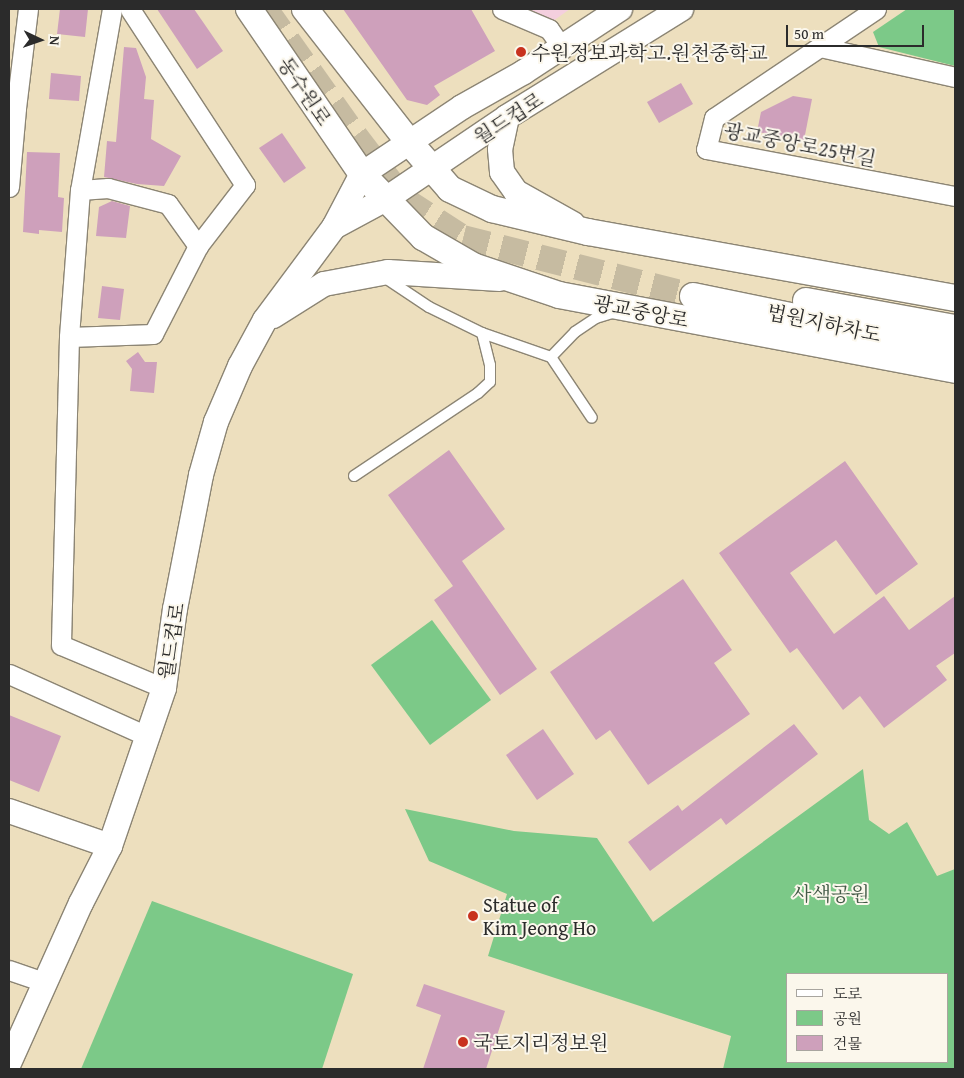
<!DOCTYPE html>
<meta charset="utf-8">
<style>
body{margin:0}
#map{position:relative;width:964px;height:1078px;overflow:hidden;background:#eddfbe;font-family:"Gentium Book Plus","Noto Serif KR",serif}
div>[style]{position:absolute}
.built>*{inset:0;background:#f4cfde}
.green>*{inset:0;background:#7cc988}
.building>*{inset:0;background:#cea0bb}
.secondary-tunnel>*{height:26px;margin-top:-13px;transform-origin:0;background:repeating-linear-gradient(90deg,#c6bba1 0 26px,transparent 0 39px)}
.roads{filter:drop-shadow(1px 0 #8c8574) drop-shadow(-1px 0 #8c8574) drop-shadow(0 1px #8c8574) drop-shadow(0 -1px #8c8574)}
.service>*{height:10px;margin:-5px;padding:0 5px;transform-origin:5px;border-radius:5px;background:#fff}
.minor>*{height:19px;margin:-9.5px;padding:0 9.5px;transform-origin:9.5px;border-radius:9.5px;background:#fff}
.tertiary>*{height:24px;margin:-12px;padding:0 12px;transform-origin:12px;border-radius:12px;background:#fff}
.secondary>*{height:26px;margin:-13px;padding:0 13px;transform-origin:13px;border-radius:13px;background:#fff}
.dots>*{width:14px;height:14px;translate:-50% -50%;box-sizing:border-box;border:2px solid #fbf7ec;border-radius:50%}
span{translate:-50% -50%;white-space:nowrap;text-align:center;line-height:1.15;-webkit-text-stroke:4px #fbf7ec;paint-order:stroke}
.poi-label{font-size:20px;color:#2b2b2b}
.left{translate:0 -50%;text-align:left}
.street-label{font-size:20px;color:#2b2b2b}
.park-label{font-size:20px;color:#435a47}
.frame{position:absolute;inset:0;border:10px solid #2b2b2b;pointer-events:none}
.legend{position:absolute;left:786px;top:973px;width:162px;height:90px;box-sizing:border-box;background:#fbf7ec;border:1px solid #a8a59f;margin:0;padding:6px 9px;list-style:none;font-size:15px;color:#2b2b2b}
.legend li{display:flex;align-items:center;gap:10px;height:25px}
.legend b{width:25px;border:1px solid #a8a59f}
.north{position:absolute;left:15px;top:15px;width:50px;height:50px;-webkit-text-stroke:4px #fbf7ec;paint-order:stroke;rotate:93deg;font-size:14px;font-weight:700;line-height:20px;text-align:center;color:#2b2b2b}
.north::after{content:'';display:block;margin:auto;width:18px;height:22px;background:#2b2b2b;clip-path:polygon(50% 0,100% 100%,50% 72%,0 100%)}
.scale{position:absolute;left:786px;top:25px;width:138px;height:22px;box-sizing:border-box;border:2px solid #2b2b2b;border-top:0;padding-left:6px;font-size:15px;line-height:18px;white-space:nowrap;color:#2b2b2b;-webkit-text-stroke:4px #fbf7ec;paint-order:stroke}
</style>
<div id="map">
<div class="built">
<div style="clip-path:polygon(524px 9px,570px 9px,553px 21px)"></div>
</div>
<div class="green">
<div style="clip-path:polygon(907px 9px,955px 9px,955px 66px,879px 47px,873px 32px)"></div>
<div style="clip-path:polygon(432px 620px,491px 700px,430px 745px,371px 665px)"></div>
<div style="clip-path:polygon(evenodd,863px 769px,869px 820px,889px 834px,907px 822px,937px 876px,955px 869px,955px 1069px,723px 1069px,731px 1036px,488px 956px,507px 894px,429px 861px,405px 809px,514px 831px,597px 838px,653px 922px,863px 769px,788px 974px,948px 974px,948px 1062px,788px 1062px,788px 974px)"></div>
<div style="clip-path:polygon(152px 901px,353px 974px,322px 1069px,81px 1069px)"></div>
</div>
<div class="building">
<div style="clip-path:polygon(60px 9px,88px 9px,85px 37px,57px 34px)"></div>
<div style="clip-path:polygon(157px 9px,194px 9px,223px 51px,197px 69px)"></div>
<div style="clip-path:polygon(343px 9px,471px 9px,495px 51px,434px 86px,440px 95px,427px 105px,407px 100px)"></div>
<div style="clip-path:polygon(124px 47px,136px 48px,146px 77px,144px 99px,154px 100px,151px 139px,181px 156px,164px 186px,137px 184px,104px 177px,107px 141px,116px 142px)"></div>
<div style="clip-path:polygon(51px 73px,81px 76px,79px 101px,49px 99px)"></div>
<div style="clip-path:polygon(681px 83px,693px 104px,659px 123px,647px 102px)"></div>
<div style="clip-path:polygon(793px 96px,812px 99px,804px 140px,757px 132px,761px 112px)"></div>
<div style="clip-path:polygon(282px 133px,306px 168px,284px 183px,259px 148px)"></div>
<div style="clip-path:polygon(27px 152px,60px 153px,58px 197px,64px 198px,62px 232px,39px 230px,39px 234px,23px 232px)"></div>
<div style="clip-path:polygon(112px 201px,130px 206px,126px 238px,96px 236px,99px 207px)"></div>
<div style="clip-path:polygon(102px 286px,124px 289px,120px 320px,98px 318px)"></div>
<div style="clip-path:polygon(138px 352px,145px 362px,157px 362px,154px 393px,130px 391px,132px 369px,126px 361px)"></div>
<div style="clip-path:polygon(449px 450px,505px 529px,462px 561px,537px 669px,500px 695px,434px 600px,453px 586px,388px 495px)"></div>
<div style="clip-path:polygon(845px 461px,918px 564px,876px 595px,836px 540px,790px 573px,834px 634px,884px 596px,909px 630px,955px 596px,955px 653px,936px 666px,947px 680px,884px 728px,860px 696px,843px 710px,797px 648px,790px 653px,719px 553px)"></div>
<div style="clip-path:polygon(683px 579px,732px 650px,714px 663px,750px 714px,648px 785px,610px 730px,596px 740px,550px 672px)"></div>
<div style="clip-path:polygon(9px 715px,61px 736px,39px 792px,9px 780px)"></div>
<div style="clip-path:polygon(794px 724px,818px 754px,726px 825px,721px 818px,650px 871px,628px 842px,678px 805px,682px 811px)"></div>
<div style="clip-path:polygon(543px 729px,574px 774px,537px 800px,506px 755px)"></div>
<div style="clip-path:polygon(424px 984px,505px 1011px,486px 1069px,423px 1069px,441px 1015px,416px 1006px)"></div>
</div>
<div class="secondary-tunnel">
<div style="left:265px;top:9px;width:156px;rotate:54.7deg"></div>
<div style="left:355px;top:136px;width:81px;rotate:52.6deg"></div>
<div style="left:404px;top:200px;width:70px;rotate:32.8deg"></div>
<div style="left:463px;top:238px;width:237px;rotate:14.2deg"></div>
</div>
<div class="roads">
<div class="service">
<div style="left:387px;top:279px;width:50px;rotate:33.7deg"></div>
<div style="left:429px;top:307px;width:59px;rotate:26.1deg"></div>
<div style="left:482px;top:333px;width:73px;rotate:19.2deg"></div>
<div style="left:551px;top:357px;width:73px;rotate:56.1deg"></div>
<div style="left:551px;top:357px;width:35px;rotate:-46deg"></div>
<div style="left:575px;top:332px;width:25px;rotate:-34deg"></div>
<div style="left:596px;top:318px;width:17px;rotate:-17deg"></div>
<div style="left:354px;top:476px;width:149px;rotate:-33.8deg"></div>
<div style="left:478px;top:393px;width:16px;rotate:-43deg"></div>
<div style="left:490px;top:382px;width:17px;rotate:-90deg"></div>
<div style="left:490px;top:365px;width:33px;rotate:-104deg"></div>
</div>
<div class="minor">
<div style="left:112px;top:9px;width:184px;rotate:100deg"></div>
<div style="left:80px;top:190px;width:147px;rotate:94.3deg"></div>
<div style="left:69px;top:337px;width:308px;rotate:91.5deg"></div>
<div style="left:61px;top:645px;width:112px;rotate:22.7deg"></div>
<div style="left:502px;top:9px;width:51px;rotate:23.1deg"></div>
<div style="left:549px;top:29px;width:21px;rotate:55deg"></div>
<div style="left:876px;top:9px;width:195px;rotate:146.1deg"></div>
<div style="left:714px;top:118px;width:32px;rotate:104deg"></div>
<div style="left:706px;top:149px;width:253px;rotate:10.7deg"></div>
<div style="left:820px;top:47px;width:138px;rotate:12.5deg"></div>
<div style="left:9px;top:187px;width:79px;rotate:-84.9deg"></div>
<div style="left:16px;top:108px;width:100px;rotate:-83.1deg"></div>
<div style="left:80px;top:190px;width:28px;rotate:-4deg"></div>
<div style="left:108px;top:188px;width:62px;rotate:14.9deg"></div>
<div style="left:168px;top:204px;width:52px;rotate:54.5deg"></div>
<div style="left:69px;top:337px;width:84px;rotate:-2deg"></div>
<div style="left:153px;top:334px;width:99px;rotate:-62.9deg"></div>
<div style="left:198px;top:246px;width:77px;rotate:-52.4deg"></div>
<div style="left:245px;top:185px;width:210px;rotate:-123.2deg"></div>
<div style="left:9px;top:674px;width:151px;rotate:24.2deg"></div>
<div style="left:9px;top:970px;width:37px;rotate:19deg"></div>
</div>
<div class="tertiary">
<div style="left:507px;top:117px;width:33px;rotate:102deg"></div>
<div style="left:500px;top:149px;width:23px;rotate:85deg"></div>
<div style="left:502px;top:172px;width:24px;rotate:55deg"></div>
<div style="left:516px;top:192px;width:65px;rotate:29.3deg"></div>
<div style="left:334px;top:227px;width:59px;rotate:-28.3deg"></div>
<div style="left:386px;top:199px;width:146px;rotate:-34.1deg"></div>
<div style="left:507px;top:117px;width:205px;rotate:-31.8deg"></div>
<div style="left:273px;top:316px;width:60px;rotate:-32.1deg"></div>
<div style="left:324px;top:284px;width:65px;rotate:-10.6deg"></div>
<div style="left:388px;top:272px;width:112px;rotate:3.6deg"></div>
<div style="left:9px;top:811px;width:107px;rotate:19.1deg"></div>
<div style="left:9px;top:1063px;width:175px;rotate:-65.8deg"></div>
<div style="left:81px;top:903px;width:64px;rotate:-63deg"></div>
<div style="left:110px;top:846px;width:167px;rotate:-71.1deg"></div>
<div style="left:164px;top:688px;width:80px;rotate:-82.1deg"></div>
<div style="left:175px;top:609px;width:136px;rotate:-79deg"></div>
<div style="left:201px;top:475px;width:55px;rotate:-74.2deg"></div>
<div style="left:216px;top:422px;width:61px;rotate:-66.8deg"></div>
<div style="left:240px;top:366px;width:52px;rotate:-61.5deg"></div>
<div style="left:265px;top:320px;width:116px;rotate:-53.4deg"></div>
<div style="left:334px;top:227px;width:60px;rotate:-62.2deg"></div>
<div style="left:362px;top:174px;width:120px;rotate:-33.8deg"></div>
<div style="left:462px;top:107px;width:71px;rotate:-29.4deg"></div>
<div style="left:524px;top:72px;width:115px;rotate:-33.3deg"></div>
</div>
<div class="secondary">
<div style="left:249px;top:9px;width:200px;rotate:55.6deg"></div>
<div style="left:362px;top:174px;width:88px;rotate:45.9deg"></div>
<div style="left:423px;top:237px;width:58px;rotate:30.1deg"></div>
<div style="left:473px;top:266px;width:91px;rotate:18.6deg"></div>
<div style="left:559px;top:295px;width:403px;rotate:10.7deg"></div>
<div style="left:305px;top:9px;width:169px;rotate:52deg"></div>
<div style="left:409px;top:142px;width:62px;rotate:48.9deg"></div>
<div style="left:450px;top:189px;width:47px;rotate:25.5deg"></div>
<div style="left:492px;top:209px;width:99px;rotate:13.5deg"></div>
<div style="left:588px;top:232px;width:373px;rotate:10.2deg"></div>
<div style="left:693px;top:296px;width:268px;rotate:11.6deg"></div>
<div style="left:806px;top:301px;width:151px;rotate:10.3deg"></div>
</div>
</div>
<div class="dots">
<div style="left:521px;top:52px;background:#c8321e"></div>
<div style="left:473px;top:916px;background:#c8321e"></div>
<div style="left:463px;top:1042px;background:#c8321e"></div>
</div>
<div class="poi-label">
<span class="left" style="left:531px;top:52px">수원정보과학고.원천중학교</span>
<span class="left" style="left:483px;top:916px">Statue of<br>Kim Jeong Ho</span>
<span class="left" style="left:473px;top:1042px">국토지리정보원</span>
</div>
<div class="street-label">
<span style="left:305px;top:91px;rotate:56deg">동수원로</span>
<span style="left:508px;top:118px;rotate:-33deg">월드컵로</span>
<span style="left:800px;top:144px;rotate:11deg">광교중앙로25번길</span>
<span style="left:641px;top:311px;rotate:11deg">광교중앙로</span>
<span style="left:824px;top:323px;rotate:12deg">법원지하차도</span>
<span style="left:171px;top:641px;rotate:-81deg">월드컵로</span>
</div>
<div class="park-label">
<span style="left:831px;top:893px">사색공원</span>
</div>
<div class="frame"></div>
<ul class="legend">
<li><b style="height:6px;background:#fff"></b>도로</li>
<li><b style="height:14px;background:#7cc988"></b>공원</li>
<li><b style="height:14px;background:#cea0bb"></b>건물</li>
</ul>
<div class="north">N</div>
<div class="scale">50 m</div>
</div>
